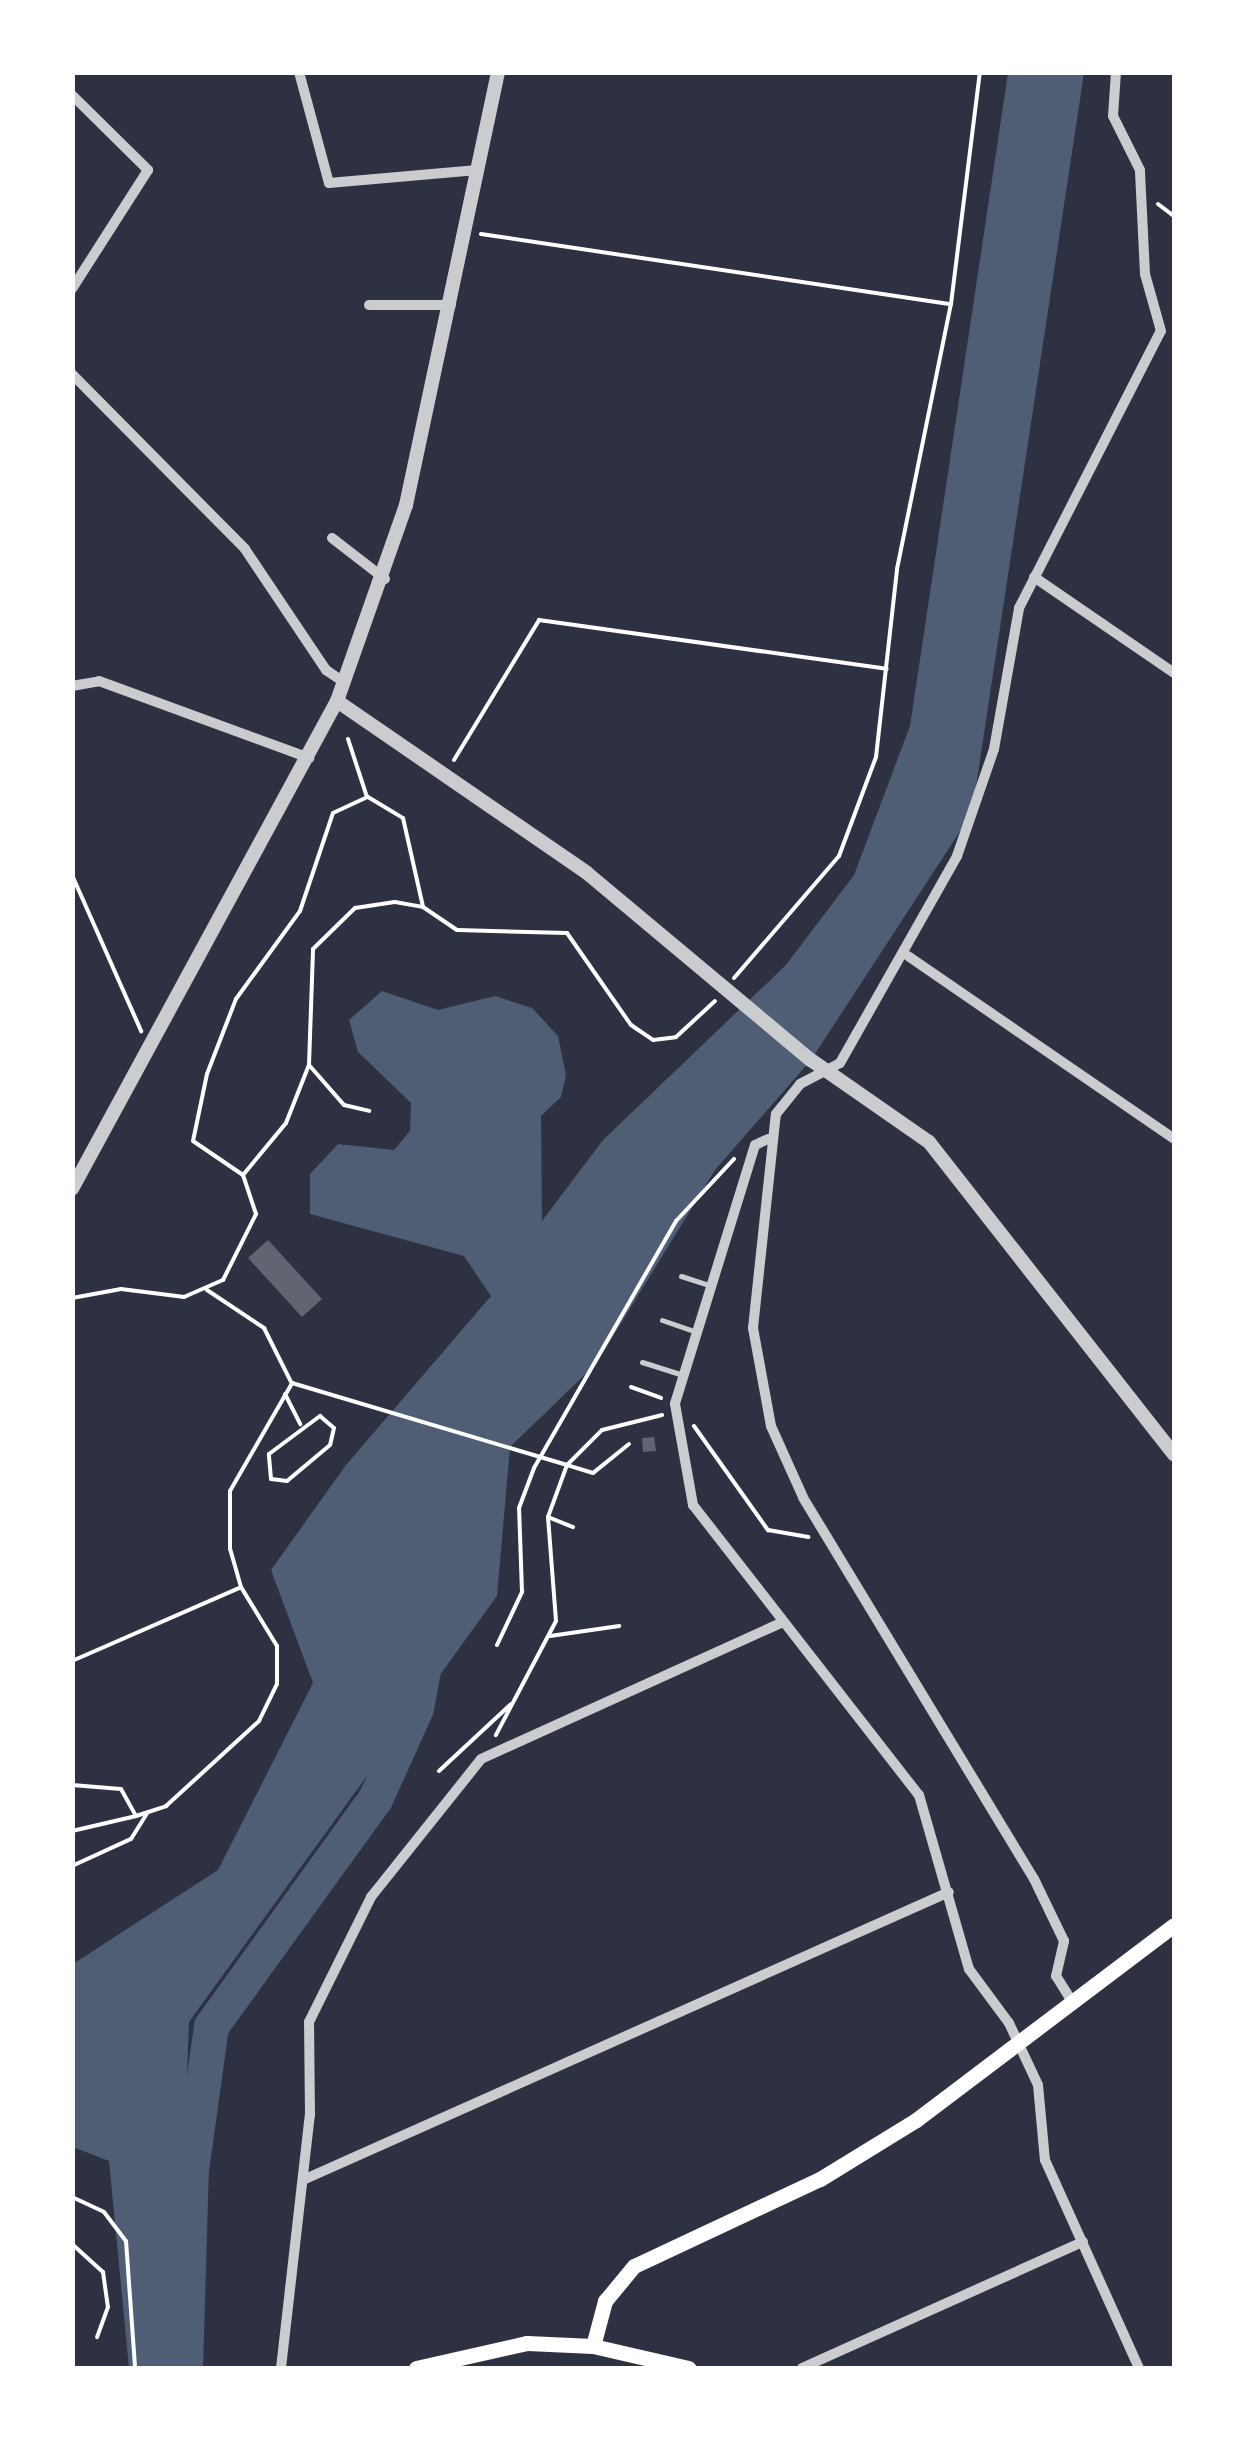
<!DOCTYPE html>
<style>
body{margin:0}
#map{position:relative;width:1247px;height:2441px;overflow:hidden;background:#2d3142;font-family:"Asap Condensed",sans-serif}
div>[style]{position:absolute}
.water>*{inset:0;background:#4f5d75}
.river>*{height:35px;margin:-17.5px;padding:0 17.5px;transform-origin:17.5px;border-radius:17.5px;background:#4f5d75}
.building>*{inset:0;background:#626471}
.path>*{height:4px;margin:-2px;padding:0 2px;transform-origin:2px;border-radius:2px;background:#fff}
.service>*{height:5px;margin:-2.5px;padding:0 2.5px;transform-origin:2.5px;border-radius:2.5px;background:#caccd0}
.minor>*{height:10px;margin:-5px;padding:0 5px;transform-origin:5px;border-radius:5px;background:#caccd0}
.tertiary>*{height:14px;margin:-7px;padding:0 7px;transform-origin:7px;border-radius:7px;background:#caccd0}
.secondary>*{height:15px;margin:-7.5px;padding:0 7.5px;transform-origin:7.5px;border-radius:7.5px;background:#fff}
span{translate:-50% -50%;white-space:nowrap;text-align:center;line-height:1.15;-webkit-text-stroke:10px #fff;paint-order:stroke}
.frame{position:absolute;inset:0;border:75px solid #fff;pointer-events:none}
</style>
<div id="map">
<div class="water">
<div style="clip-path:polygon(1008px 73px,1084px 73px,972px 813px,811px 1060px,715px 1170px,596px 1364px,510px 1447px,497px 1596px,189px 2022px,176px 2368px,129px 2368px,109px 2161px,73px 2147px,73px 1964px,218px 1870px,313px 1683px,271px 1570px,346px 1465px,491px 1296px,464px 1256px,310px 1214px,310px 1174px,338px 1144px,394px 1150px,410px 1131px,411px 1103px,358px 1052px,349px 1020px,382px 991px,438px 1010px,495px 996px,532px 1008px,558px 1036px,566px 1075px,561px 1097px,541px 1116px,542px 1221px,603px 1140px,786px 965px,854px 875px,910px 726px)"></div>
</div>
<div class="river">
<div style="left:185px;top:2368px;width:198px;rotate:-88.3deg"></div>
<div style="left:191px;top:2170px;width:145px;rotate:-82.1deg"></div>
<div style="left:211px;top:2026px;width:280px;rotate:-54.2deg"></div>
<div style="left:375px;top:1799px;width:100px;rotate:-65.7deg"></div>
<div style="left:416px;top:1708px;width:44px;rotate:-79.5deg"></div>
</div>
<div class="building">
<div style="clip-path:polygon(268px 1240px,322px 1299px,302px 1317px,248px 1258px)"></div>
<div style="clip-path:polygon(654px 1437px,656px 1451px,643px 1452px,642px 1438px)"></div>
</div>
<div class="path">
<div style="left:1158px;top:204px;width:20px;rotate:37deg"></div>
<div style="left:481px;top:234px;width:475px;rotate:8.5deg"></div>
<div style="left:348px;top:739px;width:61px;rotate:71.9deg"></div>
<div style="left:454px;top:760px;width:164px;rotate:-58.7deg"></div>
<div style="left:539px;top:620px;width:351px;rotate:8deg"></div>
<div style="left:72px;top:875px;width:171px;rotate:66.1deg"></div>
<div style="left:734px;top:978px;width:161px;rotate:-49.3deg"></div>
<div style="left:839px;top:856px;width:106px;rotate:-69.5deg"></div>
<div style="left:876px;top:757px;width:189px;rotate:-83.6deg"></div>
<div style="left:897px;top:569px;width:270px;rotate:-78.5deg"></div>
<div style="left:951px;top:304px;width:234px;rotate:-82.9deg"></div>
<div style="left:309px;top:1065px;width:53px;rotate:48.8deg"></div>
<div style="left:344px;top:1105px;width:26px;rotate:13deg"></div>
<div style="left:243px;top:1175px;width:60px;rotate:-145.8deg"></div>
<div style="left:193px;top:1141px;width:68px;rotate:-78.2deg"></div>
<div style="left:207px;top:1074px;width:80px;rotate:-68.9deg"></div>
<div style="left:236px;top:999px;width:109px;rotate:-54deg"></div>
<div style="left:300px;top:911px;width:103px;rotate:-71.4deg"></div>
<div style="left:333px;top:813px;width:38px;rotate:-25deg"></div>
<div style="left:368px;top:797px;width:41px;rotate:31deg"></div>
<div style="left:403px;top:818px;width:91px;rotate:77.3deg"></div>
<div style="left:207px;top:1290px;width:69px;rotate:33.7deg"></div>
<div style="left:264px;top:1328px;width:60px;rotate:63.4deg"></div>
<div style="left:72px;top:1298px;width:50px;rotate:-10.4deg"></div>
<div style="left:121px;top:1289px;width:64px;rotate:7.2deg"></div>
<div style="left:184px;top:1297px;width:43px;rotate:-23.6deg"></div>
<div style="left:223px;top:1280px;width:74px;rotate:-63.4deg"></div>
<div style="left:256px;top:1214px;width:41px;rotate:-108.4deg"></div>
<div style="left:243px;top:1175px;width:67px;rotate:-50.4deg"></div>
<div style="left:286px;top:1123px;width:62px;rotate:-68.4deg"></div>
<div style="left:309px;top:1065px;width:116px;rotate:-88deg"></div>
<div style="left:313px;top:949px;width:59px;rotate:-44.3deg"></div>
<div style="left:355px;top:908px;width:40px;rotate:-8.5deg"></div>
<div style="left:395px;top:902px;width:28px;rotate:10deg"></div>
<div style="left:423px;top:907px;width:41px;rotate:34.1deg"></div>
<div style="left:457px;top:930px;width:110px;rotate:1.6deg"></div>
<div style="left:567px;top:933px;width:112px;rotate:55.2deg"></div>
<div style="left:631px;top:1025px;width:27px;rotate:34deg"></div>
<div style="left:653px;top:1040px;width:23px;rotate:-7deg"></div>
<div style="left:676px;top:1037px;width:53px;rotate:-42.7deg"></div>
<div style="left:631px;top:1387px;width:32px;rotate:20deg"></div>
<div style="left:285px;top:1394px;width:34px;rotate:63deg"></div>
<div style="left:320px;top:1416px;width:18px;rotate:41deg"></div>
<div style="left:334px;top:1428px;width:17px;rotate:103deg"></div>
<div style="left:330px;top:1445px;width:56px;rotate:140.1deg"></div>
<div style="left:287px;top:1481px;width:16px;rotate:-173deg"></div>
<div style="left:271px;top:1479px;width:25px;rotate:-95deg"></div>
<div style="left:269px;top:1454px;width:64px;rotate:-36.7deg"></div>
<div style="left:694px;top:1426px;width:128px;rotate:54.6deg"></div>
<div style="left:768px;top:1530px;width:41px;rotate:9.9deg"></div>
<div style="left:629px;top:1444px;width:46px;rotate:141.1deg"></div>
<div style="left:593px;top:1473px;width:27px;rotate:-163deg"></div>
<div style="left:567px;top:1465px;width:49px;rotate:-45deg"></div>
<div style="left:602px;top:1430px;width:62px;rotate:-14deg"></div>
<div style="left:548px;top:1517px;width:27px;rotate:22deg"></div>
<div style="left:550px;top:1636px;width:70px;rotate:-8.2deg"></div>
<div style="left:497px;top:1645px;width:59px;rotate:-64.7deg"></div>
<div style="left:522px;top:1592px;width:84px;rotate:-92deg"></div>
<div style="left:519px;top:1508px;width:43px;rotate:-69.4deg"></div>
<div style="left:534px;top:1468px;width:285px;rotate:-60.1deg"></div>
<div style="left:676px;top:1221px;width:85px;rotate:-46.9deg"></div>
<div style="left:72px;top:1661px;width:184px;rotate:-23.6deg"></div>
<div style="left:241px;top:1587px;width:40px;rotate:-106deg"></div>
<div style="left:230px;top:1549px;width:58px;rotate:-90deg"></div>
<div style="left:230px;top:1491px;width:125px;rotate:-60.1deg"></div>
<div style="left:292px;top:1383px;width:287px;rotate:16.6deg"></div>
<div style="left:567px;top:1465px;width:55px;rotate:110.1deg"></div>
<div style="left:548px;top:1517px;width:104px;rotate:85.6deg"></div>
<div style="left:556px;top:1621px;width:129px;rotate:117.8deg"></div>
<div style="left:439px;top:1771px;width:98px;rotate:-42.9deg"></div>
<div style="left:72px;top:1785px;width:49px;rotate:4.7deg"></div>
<div style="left:121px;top:1789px;width:31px;rotate:61deg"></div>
<div style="left:136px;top:1816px;width:32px;rotate:-18deg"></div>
<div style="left:166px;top:1806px;width:126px;rotate:-42.4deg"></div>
<div style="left:259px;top:1721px;width:41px;rotate:-64.1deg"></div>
<div style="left:277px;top:1684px;width:38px;rotate:-90deg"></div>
<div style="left:277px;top:1646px;width:69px;rotate:-121.4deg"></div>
<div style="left:72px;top:1831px;width:66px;rotate:-13.2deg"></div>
<div style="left:72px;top:1866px;width:65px;rotate:-24.6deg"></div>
<div style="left:131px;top:1839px;width:31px;rotate:-58deg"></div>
<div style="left:72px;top:2197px;width:35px;rotate:25deg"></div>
<div style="left:104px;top:2212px;width:36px;rotate:53deg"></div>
<div style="left:126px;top:2241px;width:127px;rotate:85.9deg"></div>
<div style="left:72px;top:2244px;width:42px;rotate:42.1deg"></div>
<div style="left:103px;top:2272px;width:35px;rotate:82deg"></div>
<div style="left:108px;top:2307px;width:32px;rotate:110deg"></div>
</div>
<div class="service">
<div style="left:681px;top:1276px;width:32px;rotate:18deg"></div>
<div style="left:662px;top:1320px;width:37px;rotate:19deg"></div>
<div style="left:642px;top:1362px;width:43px;rotate:17.6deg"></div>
</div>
<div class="minor">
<div style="left:299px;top:72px;width:115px;rotate:74.9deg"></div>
<div style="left:329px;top:183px;width:149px;rotate:-5deg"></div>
<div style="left:72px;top:95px;width:107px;rotate:44.6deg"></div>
<div style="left:148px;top:170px;width:141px;rotate:122.6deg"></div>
<div style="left:369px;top:305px;width:82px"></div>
<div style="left:72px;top:374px;width:246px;rotate:45.3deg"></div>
<div style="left:245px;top:549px;width:146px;rotate:56.2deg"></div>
<div style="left:326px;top:670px;width:23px;rotate:34deg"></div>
<div style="left:332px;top:538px;width:67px;rotate:37.7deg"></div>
<div style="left:1034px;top:577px;width:170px;rotate:34.4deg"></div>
<div style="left:72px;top:686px;width:27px;rotate:-10deg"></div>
<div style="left:99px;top:681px;width:224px;rotate:20.1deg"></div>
<div style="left:908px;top:956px;width:323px;rotate:34.5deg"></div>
<div style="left:768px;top:1139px;width:14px;rotate:155deg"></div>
<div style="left:755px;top:1145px;width:271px;rotate:107.2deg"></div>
<div style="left:675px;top:1404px;width:103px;rotate:79.9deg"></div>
<div style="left:693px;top:1505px;width:368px;rotate:52.1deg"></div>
<div style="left:919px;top:1795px;width:181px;rotate:74deg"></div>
<div style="left:969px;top:1969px;width:67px;rotate:53.5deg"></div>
<div style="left:1009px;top:2023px;width:68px;rotate:64.9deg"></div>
<div style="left:1038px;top:2085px;width:75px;rotate:84.7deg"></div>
<div style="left:1045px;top:2160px;width:228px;rotate:65.7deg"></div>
<div style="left:1073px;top:2003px;width:32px;rotate:-122deg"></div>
<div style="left:1056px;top:1976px;width:36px;rotate:-77deg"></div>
<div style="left:1064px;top:1941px;width:69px;rotate:-115.8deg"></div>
<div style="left:1034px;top:1879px;width:446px;rotate:-121.2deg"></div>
<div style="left:803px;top:1497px;width:78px;rotate:-114.3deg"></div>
<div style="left:771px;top:1426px;width:100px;rotate:-100.4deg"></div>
<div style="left:753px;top:1328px;width:215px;rotate:-83.9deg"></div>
<div style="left:776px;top:1114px;width:38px;rotate:-51deg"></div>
<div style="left:800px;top:1084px;width:45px;rotate:-27.7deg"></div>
<div style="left:840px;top:1063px;width:238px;rotate:-60.5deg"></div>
<div style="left:957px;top:856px;width:113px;rotate:-70.9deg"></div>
<div style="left:994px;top:749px;width:143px;rotate:-79.9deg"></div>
<div style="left:1019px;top:608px;width:311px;rotate:-62.9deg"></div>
<div style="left:1161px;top:331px;width:59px;rotate:-105.7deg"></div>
<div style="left:1145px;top:274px;width:104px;rotate:-92.8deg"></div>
<div style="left:1140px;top:170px;width:60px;rotate:-116.6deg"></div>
<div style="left:1113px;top:116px;width:44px;rotate:-86.1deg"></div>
<div style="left:303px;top:2180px;width:707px;rotate:-24.03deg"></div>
<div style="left:281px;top:2368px;width:255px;rotate:-83.5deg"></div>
<div style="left:310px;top:2115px;width:93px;rotate:-90.6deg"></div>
<div style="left:309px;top:2022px;width:140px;rotate:-63.6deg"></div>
<div style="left:371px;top:1897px;width:176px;rotate:-51.4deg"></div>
<div style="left:481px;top:1759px;width:332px;rotate:-24.4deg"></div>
<div style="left:802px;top:2368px;width:308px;rotate:-24.2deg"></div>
</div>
<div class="tertiary">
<div style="left:337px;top:701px;width:208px;rotate:-70.6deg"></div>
<div style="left:406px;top:505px;width:443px;rotate:-78deg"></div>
<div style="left:72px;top:1189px;width:555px;rotate:-61.5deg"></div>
<div style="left:337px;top:701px;width:303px;rotate:34.5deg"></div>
<div style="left:587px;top:873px;width:292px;rotate:39.9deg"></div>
<div style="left:811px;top:1060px;width:144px;rotate:34.8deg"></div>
<div style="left:929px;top:1142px;width:397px;rotate:51.9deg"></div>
</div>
<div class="secondary">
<div style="left:593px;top:2346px;width:47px;rotate:-75.1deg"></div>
<div style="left:605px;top:2301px;width:45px;rotate:-50.4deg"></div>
<div style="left:634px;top:2266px;width:205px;rotate:-25.1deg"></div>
<div style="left:820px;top:2179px;width:113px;rotate:-31.6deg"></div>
<div style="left:916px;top:2120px;width:323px;rotate:-37.1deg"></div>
<div style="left:416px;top:2368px;width:114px;rotate:-12.7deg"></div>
<div style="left:527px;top:2343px;width:66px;rotate:2.6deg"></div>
<div style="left:593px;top:2346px;width:98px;rotate:13deg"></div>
</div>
<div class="frame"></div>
</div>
